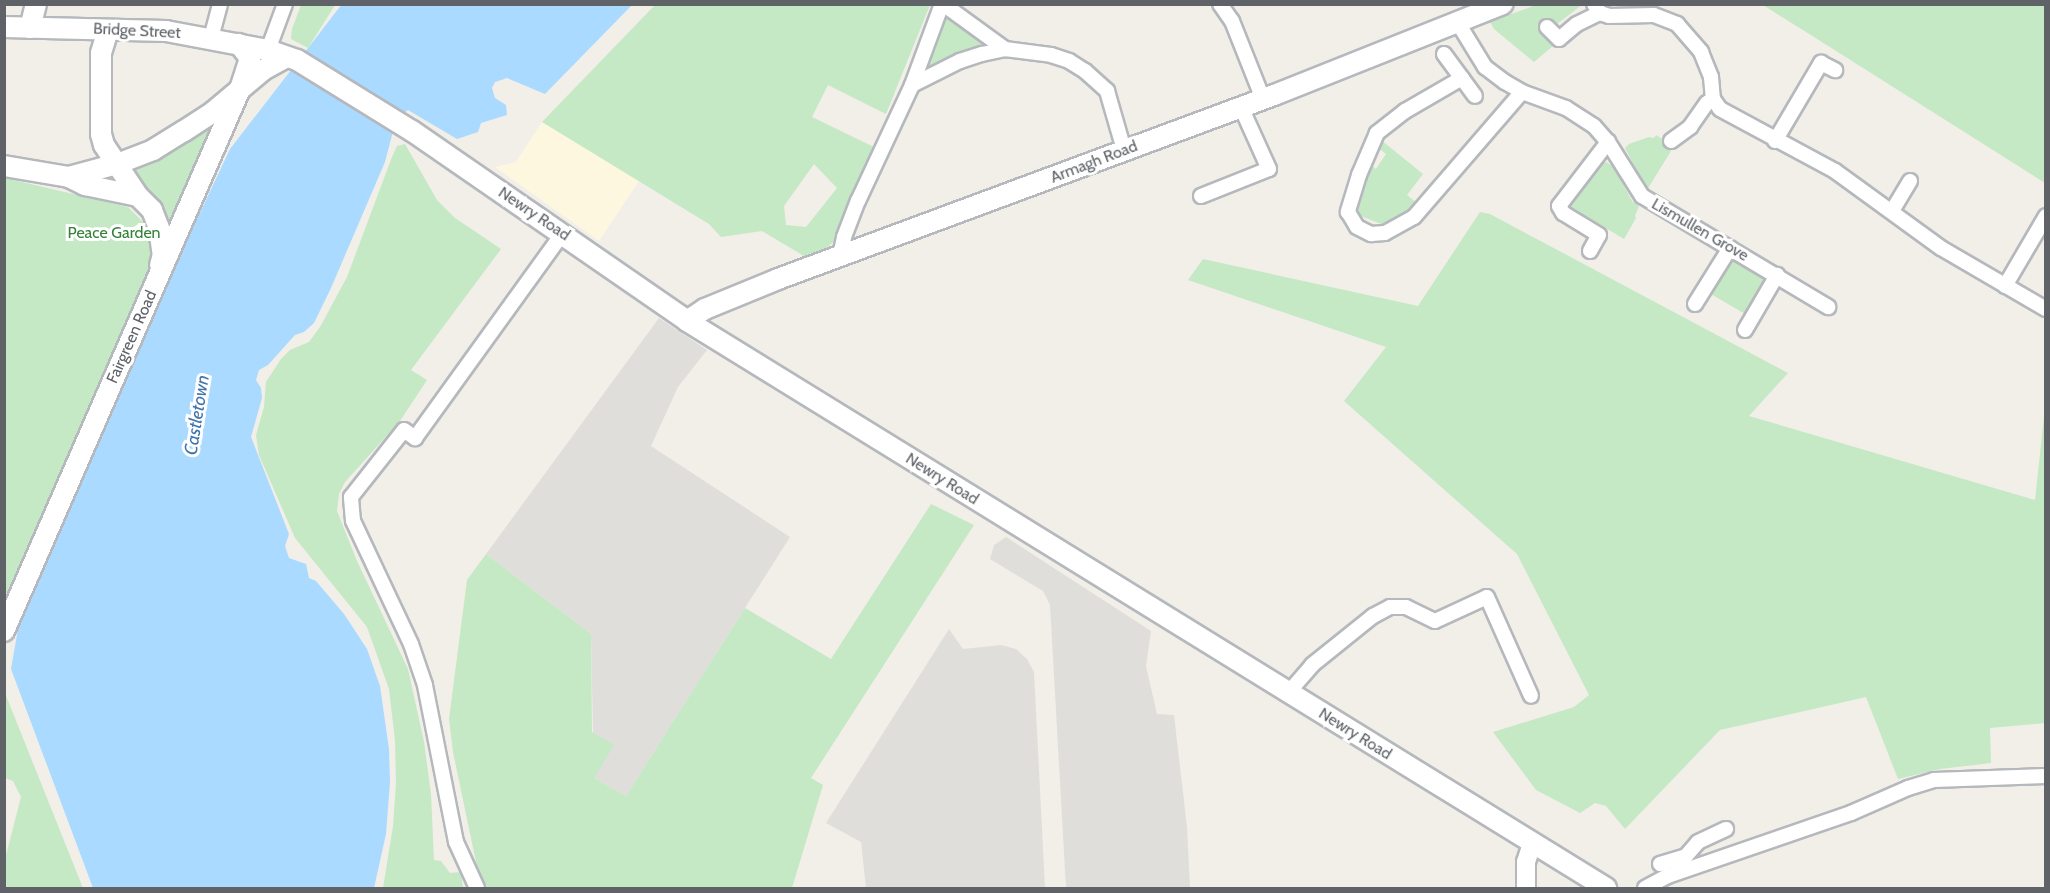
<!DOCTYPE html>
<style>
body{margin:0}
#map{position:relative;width:2050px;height:893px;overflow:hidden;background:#f1efe8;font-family:Cabin,sans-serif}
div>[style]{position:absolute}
.commercial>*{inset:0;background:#fef7e0}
.industrial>*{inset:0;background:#e0deda}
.green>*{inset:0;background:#c5e8c5}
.water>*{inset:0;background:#aadaff}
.roads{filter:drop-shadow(2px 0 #b5b8bc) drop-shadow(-2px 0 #b5b8bc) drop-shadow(0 2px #b5b8bc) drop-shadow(0 -2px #b5b8bc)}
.minor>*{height:14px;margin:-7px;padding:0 7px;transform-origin:7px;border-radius:7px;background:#fff}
.tertiary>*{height:18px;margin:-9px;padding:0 9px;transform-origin:9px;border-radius:9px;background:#fff}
.secondary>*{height:20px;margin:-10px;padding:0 10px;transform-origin:10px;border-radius:10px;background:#fff}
span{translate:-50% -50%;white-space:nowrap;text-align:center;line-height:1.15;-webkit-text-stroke:6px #fff;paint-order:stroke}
.street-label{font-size:16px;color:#5f6368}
.park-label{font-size:16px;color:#348238}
.water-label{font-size:18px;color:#4174aa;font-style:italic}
.frame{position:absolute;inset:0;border:6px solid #5f6368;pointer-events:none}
</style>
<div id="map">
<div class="commercial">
<div style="clip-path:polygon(542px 122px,639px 181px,599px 241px,495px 167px,516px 162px)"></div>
</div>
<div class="industrial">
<div style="clip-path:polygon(659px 318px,707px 350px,678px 387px,651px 446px,790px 537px,626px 796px,594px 778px,591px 634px,486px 554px)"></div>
<div style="clip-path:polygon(1006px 537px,1151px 631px,1146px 666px,1157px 714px,1174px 715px,1187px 827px,1190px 888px,1066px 888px,1050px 605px,1043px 591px,990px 559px,994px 545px)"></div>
<div style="clip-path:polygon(949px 629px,963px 649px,1001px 645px,1016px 649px,1027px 659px,1034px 672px,1045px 888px,866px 888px,861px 842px,826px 823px)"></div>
</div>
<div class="green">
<div style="clip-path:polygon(1583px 4px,1557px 24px,1553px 22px,1542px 31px,1554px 45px,1534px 62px,1494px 29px,1490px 22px,1536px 5px)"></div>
<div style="clip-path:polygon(301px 5px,335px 5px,308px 48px,291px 39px,292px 29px)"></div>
<div style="clip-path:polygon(evenodd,655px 5px,930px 5px,886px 114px,828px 85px,812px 117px,874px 147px,836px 240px,826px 248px,804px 256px,762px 231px,721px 237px,709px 224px,542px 122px,655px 5px,814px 164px,837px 188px,806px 227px,786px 225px,784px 206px,814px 164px)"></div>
<div style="clip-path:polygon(1763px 5px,2045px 5px,2045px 183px,1814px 37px)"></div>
<div style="clip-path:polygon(950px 16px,987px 42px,987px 46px,968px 49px,925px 70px,944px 17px)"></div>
<div style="clip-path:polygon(208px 128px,209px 133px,168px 245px,131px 171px)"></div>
<div style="clip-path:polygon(1656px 135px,1674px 146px,1647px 190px,1625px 148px,1629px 144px,1649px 137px,1654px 138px)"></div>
<div style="clip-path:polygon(1381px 140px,1423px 174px,1407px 195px,1417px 203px,1408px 215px,1384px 225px,1358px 215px,1355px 204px,1369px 163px,1376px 169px,1386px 154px,1376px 146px)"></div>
<div style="clip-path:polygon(405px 144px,437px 200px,455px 218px,501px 249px,411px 370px,427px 380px,400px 421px,345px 482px,339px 494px,337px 511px,357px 561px,408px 669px,424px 742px,431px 794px,434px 860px,441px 861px,450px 873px,461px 872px,463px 888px,383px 888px,393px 826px,396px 783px,395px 740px,389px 689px,367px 627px,295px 538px,259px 455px,256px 435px,264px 407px,266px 382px,281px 359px,290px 350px,309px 342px,320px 327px,347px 277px,392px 157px,397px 146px)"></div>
<div style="clip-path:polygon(1606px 162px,1614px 167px,1632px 201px,1639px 206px,1635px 216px,1636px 218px,1624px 239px,1570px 206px,1599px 165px)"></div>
<div style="clip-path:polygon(5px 178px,128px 207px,147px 226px,153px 250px,153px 261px,5px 606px)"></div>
<div style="clip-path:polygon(1480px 212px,1490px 214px,1788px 373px,1749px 416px,2035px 500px,2045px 407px,2045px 723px,1990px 728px,1991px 763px,1940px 769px,1898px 779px,1866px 697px,1720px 730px,1625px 829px,1606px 806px,1595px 803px,1580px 813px,1536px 790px,1493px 732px,1574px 707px,1589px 695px,1517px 554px,1344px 401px,1386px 347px,1188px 280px,1203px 259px,1418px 306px)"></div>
<div style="clip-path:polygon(1732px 261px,1747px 267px,1764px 280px,1745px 314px,1711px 294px)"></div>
<div style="clip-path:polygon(931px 504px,974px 525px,811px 778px,823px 785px,792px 888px,486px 888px,476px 862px,453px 752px,449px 719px,467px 580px,486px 554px,591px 634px,592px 732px,614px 745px,594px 778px,626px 796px,745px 608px,831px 659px)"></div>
<div style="clip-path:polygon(5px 693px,83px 888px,5px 888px,5px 859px,21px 797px,13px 781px,5px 778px)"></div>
</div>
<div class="water">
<div style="clip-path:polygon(342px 4px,632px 5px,545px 94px,507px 78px,495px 82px,492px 88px,495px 98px,506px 105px,507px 115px,481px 123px,478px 132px,457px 139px,408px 110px,396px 120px,385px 162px,331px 288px,314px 323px,304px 332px,295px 335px,268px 365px,259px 370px,256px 380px,261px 388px,262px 398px,251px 437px,289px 534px,285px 546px,289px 558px,306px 564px,309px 578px,316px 581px,344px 614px,367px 649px,380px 686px,389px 749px,390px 782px,386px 834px,374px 888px,93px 888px,11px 669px,18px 629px,165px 287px,230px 149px)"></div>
</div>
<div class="roads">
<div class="minor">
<div style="left:943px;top:4px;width:77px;rotate:36deg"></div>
<div style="left:1220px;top:4px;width:21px;rotate:55deg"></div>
<div style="left:1232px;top:21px;width:84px;rotate:68.3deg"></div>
<div style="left:1594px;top:4px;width:11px;rotate:56deg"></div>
<div style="left:1600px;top:13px;width:9px;rotate:18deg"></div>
<div style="left:1609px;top:16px;width:45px;rotate:-1.3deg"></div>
<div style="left:1654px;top:15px;width:25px;rotate:21deg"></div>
<div style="left:1677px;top:24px;width:37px;rotate:49deg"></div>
<div style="left:1701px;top:52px;width:27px;rotate:68deg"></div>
<div style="left:1711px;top:77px;width:22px;rotate:85deg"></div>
<div style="left:1713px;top:99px;width:12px;rotate:55deg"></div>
<div style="left:1720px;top:109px;width:131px;rotate:28.3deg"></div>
<div style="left:1835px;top:171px;width:131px;rotate:36deg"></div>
<div style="left:1941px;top:248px;width:121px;rotate:30.2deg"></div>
<div style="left:1458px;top:23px;width:52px;rotate:58.5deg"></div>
<div style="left:1485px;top:67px;width:25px;rotate:37deg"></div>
<div style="left:1505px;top:82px;width:20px;rotate:30deg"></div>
<div style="left:1522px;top:92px;width:47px;rotate:20deg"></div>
<div style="left:1566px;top:108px;width:33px;rotate:33deg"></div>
<div style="left:1594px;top:126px;width:21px;rotate:49deg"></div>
<div style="left:1608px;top:142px;width:64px;rotate:57.8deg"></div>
<div style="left:1642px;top:196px;width:217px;rotate:30.8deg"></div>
<div style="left:1547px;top:27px;width:17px;rotate:45deg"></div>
<div style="left:1559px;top:39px;width:23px;rotate:-40deg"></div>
<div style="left:1577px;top:24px;width:25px;rotate:-26deg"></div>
<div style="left:211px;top:38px;width:35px;rotate:-75deg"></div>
<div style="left:268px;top:50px;width:49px;rotate:-69.7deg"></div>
<div style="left:1444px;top:54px;width:52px;rotate:53.6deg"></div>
<div style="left:1462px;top:78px;width:66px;rotate:149.9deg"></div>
<div style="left:1405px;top:111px;width:36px;rotate:142deg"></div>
<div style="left:1377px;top:133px;width:46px;rotate:113.2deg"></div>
<div style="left:1359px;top:175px;width:39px;rotate:107deg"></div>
<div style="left:1348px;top:212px;width:17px;rotate:59deg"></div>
<div style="left:1357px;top:227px;width:16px;rotate:27deg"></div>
<div style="left:1371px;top:234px;width:14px;rotate:-4deg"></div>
<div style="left:1385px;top:233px;width:33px;rotate:-29deg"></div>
<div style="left:1414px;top:217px;width:165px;rotate:-49.2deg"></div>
<div style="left:912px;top:85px;width:54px;rotate:-26.6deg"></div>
<div style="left:960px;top:61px;width:23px;rotate:-18deg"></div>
<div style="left:982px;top:54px;width:24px;rotate:-12deg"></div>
<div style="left:1005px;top:49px;width:46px;rotate:7.4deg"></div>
<div style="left:1051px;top:55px;width:19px;rotate:18deg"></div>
<div style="left:1069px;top:61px;width:19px;rotate:32deg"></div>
<div style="left:1085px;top:71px;width:30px;rotate:42deg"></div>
<div style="left:1107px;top:91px;width:61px;rotate:73.9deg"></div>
<div style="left:1671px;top:141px;width:24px;rotate:-36deg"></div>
<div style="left:1690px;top:127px;width:29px;rotate:-55deg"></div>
<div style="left:1707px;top:103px;width:7px;rotate:-34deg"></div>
<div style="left:1775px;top:141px;width:91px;rotate:-59.5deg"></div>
<div style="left:1821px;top:63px;width:16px;rotate:27deg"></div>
<div style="left:1201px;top:196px;width:73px;rotate:-21.7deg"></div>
<div style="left:1269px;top:169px;width:68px;rotate:-114.3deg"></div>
<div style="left:1892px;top:211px;width:35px;rotate:-59deg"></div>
<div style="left:1590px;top:251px;width:18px;rotate:-61deg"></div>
<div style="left:1599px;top:235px;width:42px;rotate:-148.6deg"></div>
<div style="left:1563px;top:213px;width:8px;rotate:-120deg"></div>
<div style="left:1559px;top:206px;width:81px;rotate:-52.6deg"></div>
<div style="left:840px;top:256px;width:19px;rotate:-78deg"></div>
<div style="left:844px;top:237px;width:39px;rotate:-69deg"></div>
<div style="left:858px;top:201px;width:128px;rotate:-65deg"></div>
<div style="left:912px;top:85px;width:86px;rotate:-69.7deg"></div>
<div style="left:2005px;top:286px;width:81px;rotate:-59.6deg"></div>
<div style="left:1695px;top:304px;width:66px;rotate:-58deg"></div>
<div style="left:1745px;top:330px;width:64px;rotate:-59.8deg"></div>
<div style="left:1288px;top:693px;width:37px;rotate:-49deg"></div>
<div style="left:1312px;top:665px;width:78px;rotate:-38.8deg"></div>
<div style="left:1373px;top:616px;width:19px;rotate:-28deg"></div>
<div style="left:1390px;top:607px;width:16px"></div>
<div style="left:1406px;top:607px;width:32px;rotate:26deg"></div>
<div style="left:1435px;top:621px;width:57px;rotate:-24.8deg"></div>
<div style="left:1487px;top:597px;width:108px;rotate:66deg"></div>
<div style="left:1660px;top:864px;width:27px;rotate:-17deg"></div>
<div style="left:1686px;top:856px;width:18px;rotate:-49deg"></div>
<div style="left:1698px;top:842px;width:31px;rotate:-25deg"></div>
<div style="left:477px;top:888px;width:51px;rotate:-114.5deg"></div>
<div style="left:456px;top:842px;width:160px;rotate:-101.2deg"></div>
<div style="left:425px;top:685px;width:43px;rotate:-108.9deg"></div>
<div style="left:411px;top:644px;width:136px;rotate:-115.2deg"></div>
<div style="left:353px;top:521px;width:24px;rotate:-95deg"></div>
<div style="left:351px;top:497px;width:85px;rotate:-51.7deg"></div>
<div style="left:404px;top:430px;width:14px;rotate:36deg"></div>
<div style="left:415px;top:438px;width:253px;rotate:-54.2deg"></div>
<div style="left:1645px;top:888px;width:26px;rotate:-28deg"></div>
<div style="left:1668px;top:876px;width:194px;rotate:-19deg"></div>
<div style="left:1851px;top:813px;width:62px;rotate:-23.7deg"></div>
<div style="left:1908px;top:788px;width:27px;rotate:-17deg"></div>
<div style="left:1934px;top:780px;width:112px;rotate:-2deg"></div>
</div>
<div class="tertiary">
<div style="left:1526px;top:888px;width:26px;rotate:-90deg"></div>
<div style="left:1526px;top:862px;width:20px;rotate:-72deg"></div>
</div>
<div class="secondary">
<div style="left:4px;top:27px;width:162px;rotate:1.4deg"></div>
<div style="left:166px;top:31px;width:104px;rotate:10.6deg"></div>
<div style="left:268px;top:50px;width:31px;rotate:19deg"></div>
<div style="left:297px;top:60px;width:135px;rotate:31.7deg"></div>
<div style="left:412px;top:131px;width:334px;rotate:34.6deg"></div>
<div style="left:687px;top:321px;width:1080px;rotate:31.67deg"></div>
<div style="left:30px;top:28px;width:25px;rotate:-76deg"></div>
<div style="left:108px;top:30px;width:24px;rotate:107deg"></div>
<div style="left:101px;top:53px;width:81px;rotate:90deg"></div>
<div style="left:101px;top:134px;width:11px;rotate:75deg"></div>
<div style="left:104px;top:145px;width:61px;rotate:56.3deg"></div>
<div style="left:138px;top:196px;width:20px;rotate:45deg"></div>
<div style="left:152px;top:210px;width:19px;rotate:69deg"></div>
<div style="left:159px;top:228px;width:27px;rotate:82deg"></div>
<div style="left:163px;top:255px;width:10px;rotate:107deg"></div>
<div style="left:4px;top:166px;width:66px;rotate:9.6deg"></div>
<div style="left:69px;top:177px;width:50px;rotate:-15.2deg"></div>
<div style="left:117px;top:164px;width:39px;rotate:-21deg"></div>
<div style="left:153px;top:150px;width:36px;rotate:-32deg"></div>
<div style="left:184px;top:131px;width:35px;rotate:-33deg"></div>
<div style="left:213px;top:112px;width:65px;rotate:-40deg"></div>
<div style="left:263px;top:70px;width:26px;rotate:-29deg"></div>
<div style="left:69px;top:177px;width:18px;rotate:27deg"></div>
<div style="left:85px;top:185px;width:54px;rotate:11.7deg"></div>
<div style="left:687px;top:321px;width:22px;rotate:-34deg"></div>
<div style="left:705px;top:309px;width:79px;rotate:-22.3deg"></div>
<div style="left:778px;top:279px;width:529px;rotate:-20.35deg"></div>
<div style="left:1274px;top:95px;width:246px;rotate:-21.7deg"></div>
<div style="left:4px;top:631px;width:591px;rotate:-66.47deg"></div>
<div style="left:240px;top:89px;width:33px;rotate:-72deg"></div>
<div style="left:250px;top:58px;width:18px;rotate:-128deg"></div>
</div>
</div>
<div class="street-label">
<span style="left:137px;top:31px;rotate:3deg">Bridge Street</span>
<span style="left:1094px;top:162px;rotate:-21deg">Armagh Road</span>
<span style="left:534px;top:214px;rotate:34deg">Newry Road</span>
<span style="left:1700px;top:230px;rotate:30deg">Lismullen Grove</span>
<span style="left:132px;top:337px;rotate:-66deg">Fairgreen Road</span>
<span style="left:942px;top:479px;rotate:32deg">Newry Road</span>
<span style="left:1355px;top:734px;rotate:32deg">Newry Road</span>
</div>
<div class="park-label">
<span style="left:114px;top:233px">Peace Garden</span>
</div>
<div class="water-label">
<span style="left:197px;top:415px;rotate:-81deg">Castletown</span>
</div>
<div class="frame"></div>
</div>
